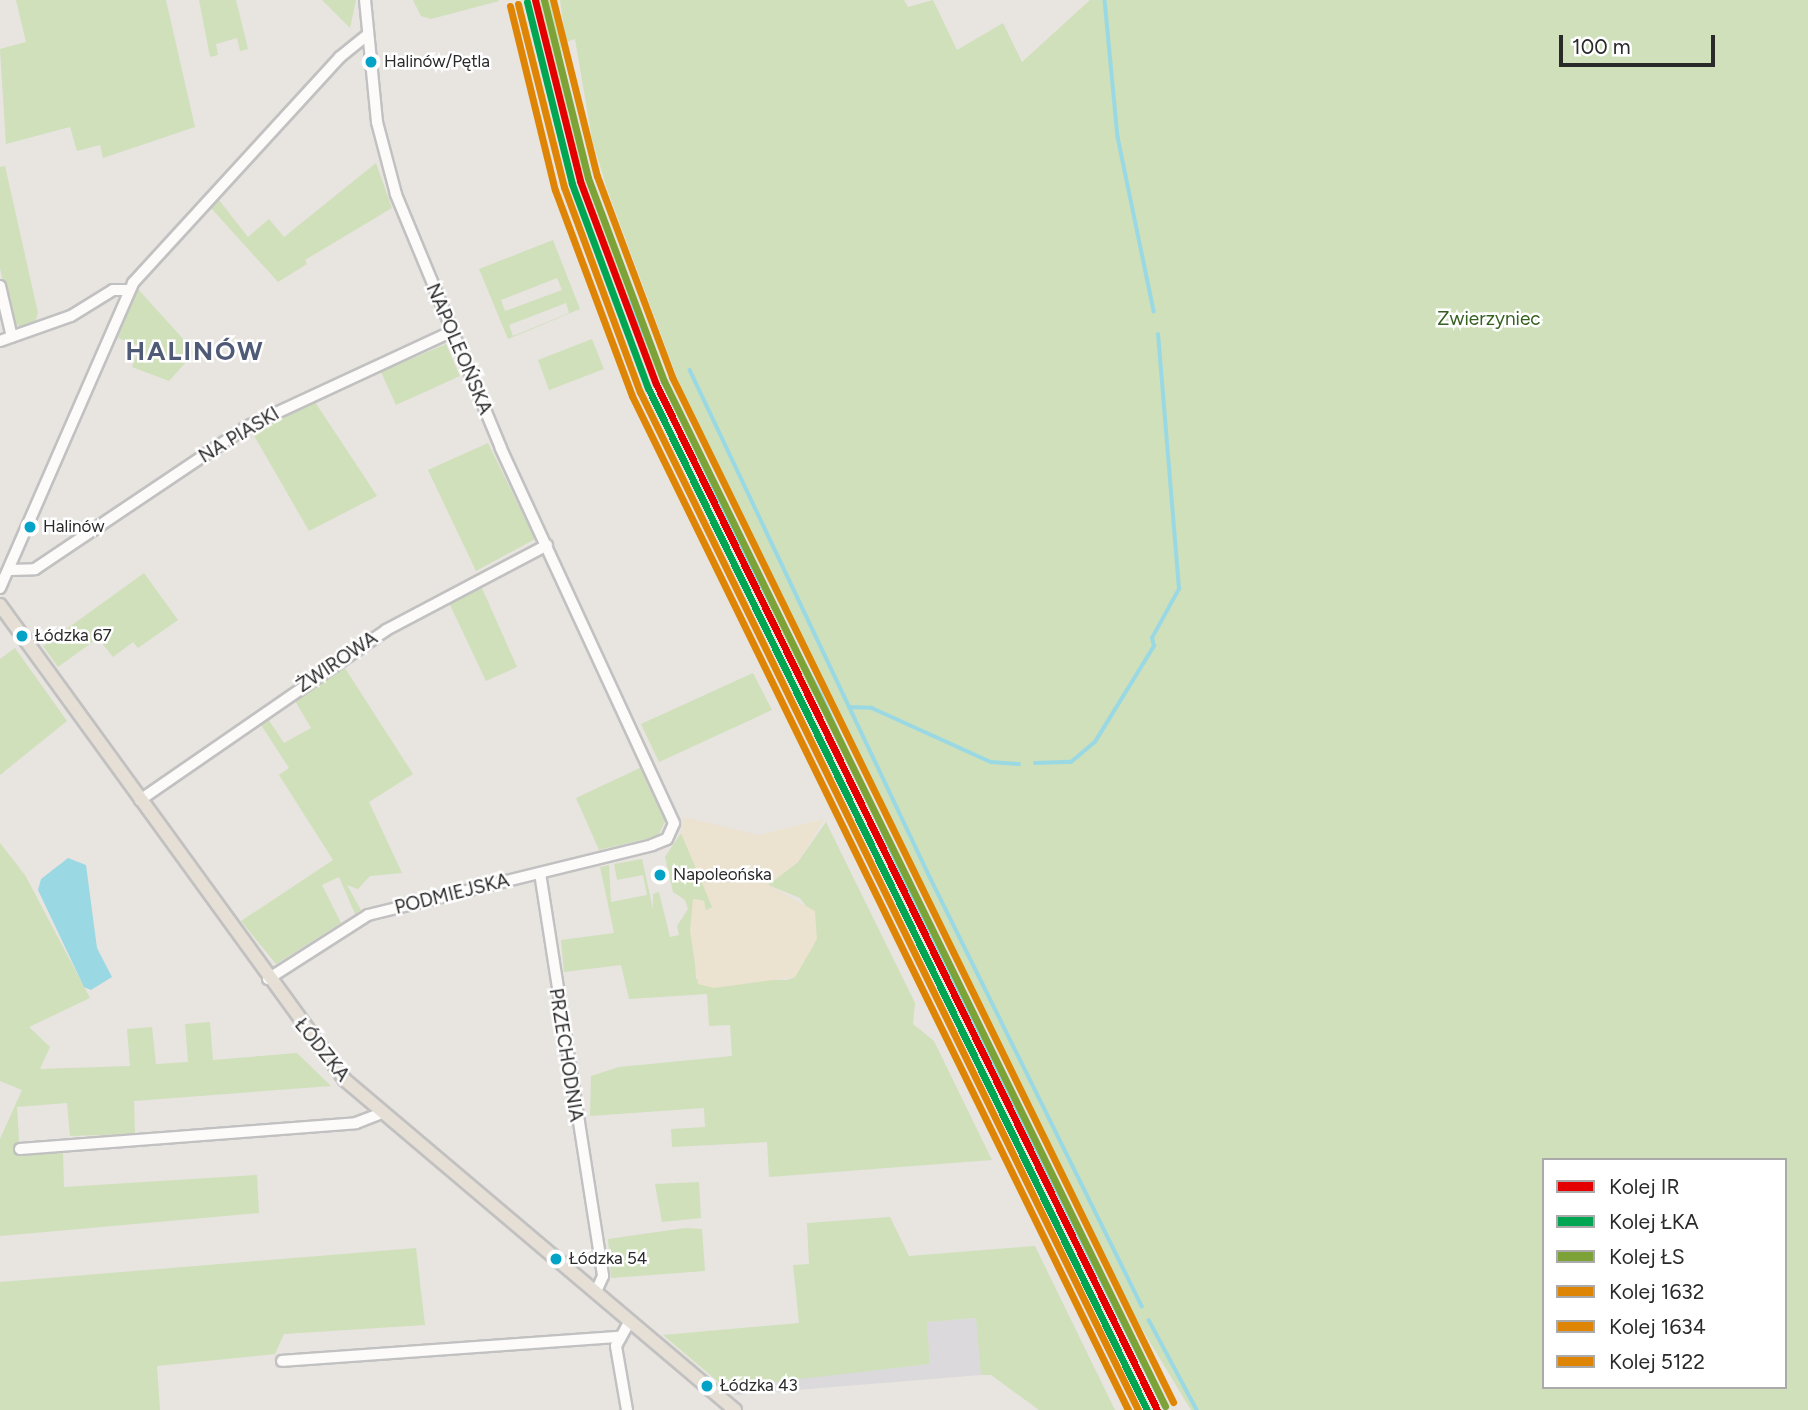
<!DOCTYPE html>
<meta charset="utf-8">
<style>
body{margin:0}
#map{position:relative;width:1808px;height:1410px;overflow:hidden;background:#e8e4e0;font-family:Figtree,sans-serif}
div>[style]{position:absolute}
.industrial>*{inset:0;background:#dbd9db}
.green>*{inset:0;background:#cfe0bb}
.sand>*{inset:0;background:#ebe2d0}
.water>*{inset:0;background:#9ad9e3}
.stream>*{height:3.5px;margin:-1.75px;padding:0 1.75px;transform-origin:1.75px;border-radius:1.75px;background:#9ad9e3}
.roads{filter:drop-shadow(2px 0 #c2c1c1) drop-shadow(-2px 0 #c2c1c1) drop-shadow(0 2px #c2c1c1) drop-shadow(0 -2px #c2c1c1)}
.minor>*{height:10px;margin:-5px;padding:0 5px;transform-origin:5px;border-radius:5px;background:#fcfbfa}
.major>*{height:12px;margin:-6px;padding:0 6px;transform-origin:6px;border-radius:6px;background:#e5dfd5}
.rail-1>*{height:7px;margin:-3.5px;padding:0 3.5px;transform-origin:3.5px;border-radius:3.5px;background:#e50000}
.rail-2>*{height:7px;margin:-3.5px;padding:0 3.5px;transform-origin:3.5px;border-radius:3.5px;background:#00a651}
.rail-3>*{height:7px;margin:-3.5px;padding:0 3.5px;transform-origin:3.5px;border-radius:3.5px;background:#7da237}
.rail-4>*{height:7px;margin:-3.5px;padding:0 3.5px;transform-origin:3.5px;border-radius:3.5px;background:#df8506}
.rail-5>*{height:7px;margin:-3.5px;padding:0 3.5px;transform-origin:3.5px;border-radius:3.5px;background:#df8506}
.rail-6>*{height:7px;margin:-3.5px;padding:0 3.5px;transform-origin:3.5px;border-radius:3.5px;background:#df8506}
.dots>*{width:19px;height:19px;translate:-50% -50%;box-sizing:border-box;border:4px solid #fff;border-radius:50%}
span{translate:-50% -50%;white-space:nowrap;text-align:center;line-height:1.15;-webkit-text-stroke:5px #fff;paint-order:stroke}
.bus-label{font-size:17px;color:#2a2a2a}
.left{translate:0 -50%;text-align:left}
.park-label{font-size:19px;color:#356020}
.street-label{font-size:19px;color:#2a2a2a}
.district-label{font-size:26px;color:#4e5a76;font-weight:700;letter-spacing:2px}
.legend{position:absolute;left:1542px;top:1158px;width:245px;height:231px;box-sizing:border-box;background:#fff;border:2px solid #aaa;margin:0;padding:9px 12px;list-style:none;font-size:21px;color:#2a2a2a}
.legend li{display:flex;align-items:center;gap:14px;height:35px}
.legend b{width:35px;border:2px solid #aaa}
.scale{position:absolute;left:1559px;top:35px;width:156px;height:32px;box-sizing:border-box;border:4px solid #2a2a2a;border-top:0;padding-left:9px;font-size:21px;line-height:24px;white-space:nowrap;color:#2a2a2a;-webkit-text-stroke:5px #fff;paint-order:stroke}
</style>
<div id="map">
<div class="industrial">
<div style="clip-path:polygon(977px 1318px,981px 1375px,735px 1395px,722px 1385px,930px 1364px,927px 1322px)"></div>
</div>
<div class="green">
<div style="clip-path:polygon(16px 0,166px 0,195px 127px,103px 158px,100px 145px,77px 151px,70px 127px,6px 144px,0 49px,26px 42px)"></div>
<div style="clip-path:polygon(199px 0,236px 0,248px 49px,240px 51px,237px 38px,216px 44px,218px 55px,210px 57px)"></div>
<div style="clip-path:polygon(322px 0,356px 0,350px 28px)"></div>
<div style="clip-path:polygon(413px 0,498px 0,499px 1px,431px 19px,421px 16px)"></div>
<div style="clip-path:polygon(539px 0,556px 0,568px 113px,648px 349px,739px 545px,820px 694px,810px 696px,642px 342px,578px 160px)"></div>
<div style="clip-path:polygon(evenodd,560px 0,904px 0,908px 7px,933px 0,957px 50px,1003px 23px,1022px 62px,1090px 0,1808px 0,1808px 1410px,1191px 1410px,1125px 1301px,692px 418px,607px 189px,592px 139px,575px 39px,566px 42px,560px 0,1544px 1160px,1785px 1160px,1785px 1387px,1544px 1387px,1544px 1160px)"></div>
<div style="clip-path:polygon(376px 163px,392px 208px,305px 260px,307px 264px,278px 282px,211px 208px,219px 200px,248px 237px,269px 219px,284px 237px)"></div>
<div style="clip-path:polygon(5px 166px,38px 313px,34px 326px,22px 330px,11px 317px,0 268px,0 167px)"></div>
<div style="clip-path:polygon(evenodd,553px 240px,580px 309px,508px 339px,479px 269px,553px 240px,557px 278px,562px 290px,505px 311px,501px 300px,557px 278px,553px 240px,566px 303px,569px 313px,513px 336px,509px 325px,566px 303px)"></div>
<div style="clip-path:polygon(137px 288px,195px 352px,169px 381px,132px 367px,140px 346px,118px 338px)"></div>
<div style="clip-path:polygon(592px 339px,604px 369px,549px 390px,538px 360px)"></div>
<div style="clip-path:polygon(446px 344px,460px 376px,396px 405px,381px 372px)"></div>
<div style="clip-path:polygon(315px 402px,377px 496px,309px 531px,252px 432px)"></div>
<div style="clip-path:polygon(488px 443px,535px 539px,476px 571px,428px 470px)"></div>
<div style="clip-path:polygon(144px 573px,178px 620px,138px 648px,133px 642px,113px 657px,98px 638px,58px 667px,43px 646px)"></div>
<div style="clip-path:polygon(481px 586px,517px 667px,486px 681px,449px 603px)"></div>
<div style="clip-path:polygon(15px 648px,67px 721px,0 775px,0 659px)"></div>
<div style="clip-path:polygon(343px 665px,413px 774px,369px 802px,402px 873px,370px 876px,358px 889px,347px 885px,361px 910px,355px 914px,339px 877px,322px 885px,341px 923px,276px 964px,241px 921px,333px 860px,279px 775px,289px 768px,261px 725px,268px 719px,284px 743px,311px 728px,295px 701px)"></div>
<div style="clip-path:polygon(753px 673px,772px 710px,659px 762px,641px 724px)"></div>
<div style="clip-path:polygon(642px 767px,667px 817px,658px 836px,599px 850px,576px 798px)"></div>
<div style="clip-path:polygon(826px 822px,915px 1003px,913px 1024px,934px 1041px,992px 1160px,769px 1177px,767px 1142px,672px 1147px,671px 1129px,705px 1127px,704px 1108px,590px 1116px,591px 1076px,619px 1067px,732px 1056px,730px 1025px,709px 1026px,707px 994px,629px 999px,621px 965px,564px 972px,561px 940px,614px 933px,600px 867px,609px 865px,611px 902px,647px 895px,643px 875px,617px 880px,614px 864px,642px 859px,653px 909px,653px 894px,659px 892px,670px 937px,679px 935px,677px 926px,688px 909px,685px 900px,673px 892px,665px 857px,681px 833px,713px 907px,705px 911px,704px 901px,693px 899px,696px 979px,787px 980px,795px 977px,814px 944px,815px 918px,800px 898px,768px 885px,798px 862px)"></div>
<div style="clip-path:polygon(0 843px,25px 875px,90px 998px,29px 1027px,50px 1047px,40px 1069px,130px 1066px,127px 1029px,152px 1027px,156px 1064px,188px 1062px,185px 1024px,210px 1022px,213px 1060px,297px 1053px,331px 1086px,134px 1101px,135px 1134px,70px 1136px,67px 1103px,17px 1107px,20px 1155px,63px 1153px,64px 1187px,257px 1175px,259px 1213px,0 1236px,0 1139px,22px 1090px,0 1081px)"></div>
<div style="clip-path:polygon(699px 1182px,701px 1218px,662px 1222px,655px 1184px)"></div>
<div style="clip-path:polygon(890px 1217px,909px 1256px,1035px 1246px,1115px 1410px,1039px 1410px,991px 1375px,981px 1375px,976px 1318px,927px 1322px,930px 1364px,737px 1386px,722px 1385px,663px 1335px,799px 1323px,793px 1265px,809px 1264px,807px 1223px)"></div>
<div style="clip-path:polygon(685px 1228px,702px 1229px,705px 1271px,611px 1278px,608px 1239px)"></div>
<div style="clip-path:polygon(416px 1248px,425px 1325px,284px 1334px,275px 1354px,157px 1366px,160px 1410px,0 1410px,0 1282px)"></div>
</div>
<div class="sand">
<div style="clip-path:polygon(684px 817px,758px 835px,824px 819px,798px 862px,768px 885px,815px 911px,817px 939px,795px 977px,714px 988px,698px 984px,690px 931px,693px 899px,704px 901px,706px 911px,712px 907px,681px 833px)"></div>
</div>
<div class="water">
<div style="clip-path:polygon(68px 858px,86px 865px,97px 948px,112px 977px,91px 990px,84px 987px,38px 890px,41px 879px)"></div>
</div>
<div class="stream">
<div style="left:1105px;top:0;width:138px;rotate:84.6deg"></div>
<div style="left:1118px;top:137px;width:178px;rotate:78.3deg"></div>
<div style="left:629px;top:300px;width:274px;rotate:65.7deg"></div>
<div style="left:742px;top:550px;width:164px;rotate:61.3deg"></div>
<div style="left:821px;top:694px;width:244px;rotate:65.8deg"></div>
<div style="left:921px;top:917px;width:551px;rotate:63.57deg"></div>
<div style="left:690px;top:370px;width:559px;rotate:64.67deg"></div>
<div style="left:929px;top:875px;width:481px;rotate:63.7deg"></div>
<div style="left:849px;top:707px;width:23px;rotate:2deg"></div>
<div style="left:872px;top:708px;width:131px;rotate:24.4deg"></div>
<div style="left:991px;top:762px;width:28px;rotate:4deg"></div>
<div style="left:1035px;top:763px;width:36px;rotate:-2deg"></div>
<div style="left:1071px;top:762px;width:31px;rotate:-40deg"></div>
<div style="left:1095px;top:742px;width:113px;rotate:-58.4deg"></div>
<div style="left:1154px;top:646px;width:8px;rotate:-104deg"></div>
<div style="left:1152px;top:638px;width:56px;rotate:-61.1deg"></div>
<div style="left:1179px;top:589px;width:255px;rotate:-94.7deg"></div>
<div style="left:1149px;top:1320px;width:102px;rotate:61.9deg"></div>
</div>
<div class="roads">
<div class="minor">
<div style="left:0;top:286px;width:52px;rotate:76.8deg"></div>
<div style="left:0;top:341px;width:75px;rotate:-19.4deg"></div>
<div style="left:71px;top:316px;width:49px;rotate:-31.8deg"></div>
<div style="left:113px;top:290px;width:16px"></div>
<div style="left:11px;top:570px;width:24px;rotate:-2deg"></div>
<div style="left:35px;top:569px;width:254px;rotate:-33.9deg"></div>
<div style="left:246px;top:427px;width:226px;rotate:-24.9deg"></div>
<div style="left:0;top:588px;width:333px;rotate:-66.4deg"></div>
<div style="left:133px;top:283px;width:306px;rotate:-47.5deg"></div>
<div style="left:340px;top:57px;width:33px;rotate:-39deg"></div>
<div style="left:140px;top:800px;width:299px;rotate:-34.6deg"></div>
<div style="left:386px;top:630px;width:182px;rotate:-27.8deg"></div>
<div style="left:540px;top:873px;width:408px;rotate:81.1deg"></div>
<div style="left:603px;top:1276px;width:17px;rotate:114deg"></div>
<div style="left:268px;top:979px;width:119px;rotate:-32.6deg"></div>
<div style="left:368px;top:915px;width:292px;rotate:-13.8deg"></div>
<div style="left:652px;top:845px;width:16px;rotate:-22deg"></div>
<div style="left:667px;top:839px;width:17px;rotate:-66deg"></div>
<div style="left:674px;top:823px;width:413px;rotate:-114.8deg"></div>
<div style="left:501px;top:448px;width:275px;rotate:-112.5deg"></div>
<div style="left:396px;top:194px;width:74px;rotate:-104.8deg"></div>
<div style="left:377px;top:122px;width:123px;rotate:-95.6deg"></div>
<div style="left:20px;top:1149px;width:337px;rotate:-4.4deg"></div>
<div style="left:356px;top:1123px;width:26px;rotate:-21deg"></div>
<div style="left:282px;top:1361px;width:337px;rotate:-4.1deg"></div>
<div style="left:627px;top:1410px;width:65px;rotate:-99.8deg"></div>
<div style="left:616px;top:1346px;width:29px;rotate:-61deg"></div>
</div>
<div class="major">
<div style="left:0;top:605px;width:587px;rotate:54.01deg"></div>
<div style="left:345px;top:1080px;width:511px;rotate:40.24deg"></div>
</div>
</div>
<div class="rail-1">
<div style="left:535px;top:0;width:187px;rotate:76deg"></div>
<div style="left:580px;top:181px;width:217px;rotate:69.5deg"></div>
<div style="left:656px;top:384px;width:1142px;rotate:63.97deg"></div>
</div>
<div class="rail-2">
<div style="left:527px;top:2px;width:187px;rotate:76.1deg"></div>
<div style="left:572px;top:184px;width:218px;rotate:69.6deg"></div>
<div style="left:648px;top:388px;width:1137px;rotate:63.98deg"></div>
</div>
<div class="rail-3">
<div style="left:544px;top:0;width:183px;rotate:76.1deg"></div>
<div style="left:588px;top:178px;width:217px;rotate:69.5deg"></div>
<div style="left:664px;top:381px;width:1141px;rotate:63.95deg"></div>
</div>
<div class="rail-4">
<div style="left:518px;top:4px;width:189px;rotate:75.9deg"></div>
<div style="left:564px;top:187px;width:219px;rotate:69.7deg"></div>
<div style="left:640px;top:392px;width:1133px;rotate:63.93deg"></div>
</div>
<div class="rail-5">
<div style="left:553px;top:0;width:181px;rotate:76deg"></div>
<div style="left:597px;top:176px;width:215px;rotate:69.5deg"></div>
<div style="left:672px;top:377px;width:1141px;rotate:63.95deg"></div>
</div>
<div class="rail-6">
<div style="left:510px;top:6px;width:189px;rotate:76.3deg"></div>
<div style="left:555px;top:190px;width:220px;rotate:69.5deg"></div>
<div style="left:632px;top:396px;width:1129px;rotate:63.93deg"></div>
</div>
<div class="dots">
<div style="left:371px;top:62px;background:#02a3c6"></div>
<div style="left:30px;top:527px;background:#02a3c6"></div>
<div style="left:22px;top:636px;background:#02a3c6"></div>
<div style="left:660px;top:875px;background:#02a3c6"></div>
<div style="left:556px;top:1259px;background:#02a3c6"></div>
<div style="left:707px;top:1386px;background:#02a3c6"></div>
</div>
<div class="bus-label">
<span class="left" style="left:384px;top:62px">Halinów/Pętla</span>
<span class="left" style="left:43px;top:527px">Halinów</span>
<span class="left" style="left:35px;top:636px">Łódzka 67</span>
<span class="left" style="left:673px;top:875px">Napoleońska</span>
<span class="left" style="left:569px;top:1259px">Łódzka 54</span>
<span class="left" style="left:720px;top:1386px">Łódzka 43</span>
</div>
<div class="park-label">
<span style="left:1489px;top:319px">Zwierzyniec</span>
</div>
<div class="street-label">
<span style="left:459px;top:349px;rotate:67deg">NAPOLEOŃSKA</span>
<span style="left:239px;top:435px;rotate:-31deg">NA PIASKI</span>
<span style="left:337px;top:662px;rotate:-34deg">ŻWIROWA</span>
<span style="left:452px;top:894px;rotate:-14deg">PODMIEJSKA</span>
<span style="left:322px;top:1050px;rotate:51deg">ŁÓDZKA</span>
<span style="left:566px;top:1055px;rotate:81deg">PRZECHODNIA</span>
</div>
<div class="district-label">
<span style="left:195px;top:352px">HALINÓW</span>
</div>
<ul class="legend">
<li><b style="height:9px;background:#e50000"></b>Kolej IR</li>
<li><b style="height:9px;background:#00a651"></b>Kolej ŁKA</li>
<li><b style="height:9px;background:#7da237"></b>Kolej ŁS</li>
<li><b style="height:9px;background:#df8506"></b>Kolej 1632</li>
<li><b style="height:9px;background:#df8506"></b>Kolej 1634</li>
<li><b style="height:9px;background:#df8506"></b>Kolej 5122</li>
</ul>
<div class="scale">100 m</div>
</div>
